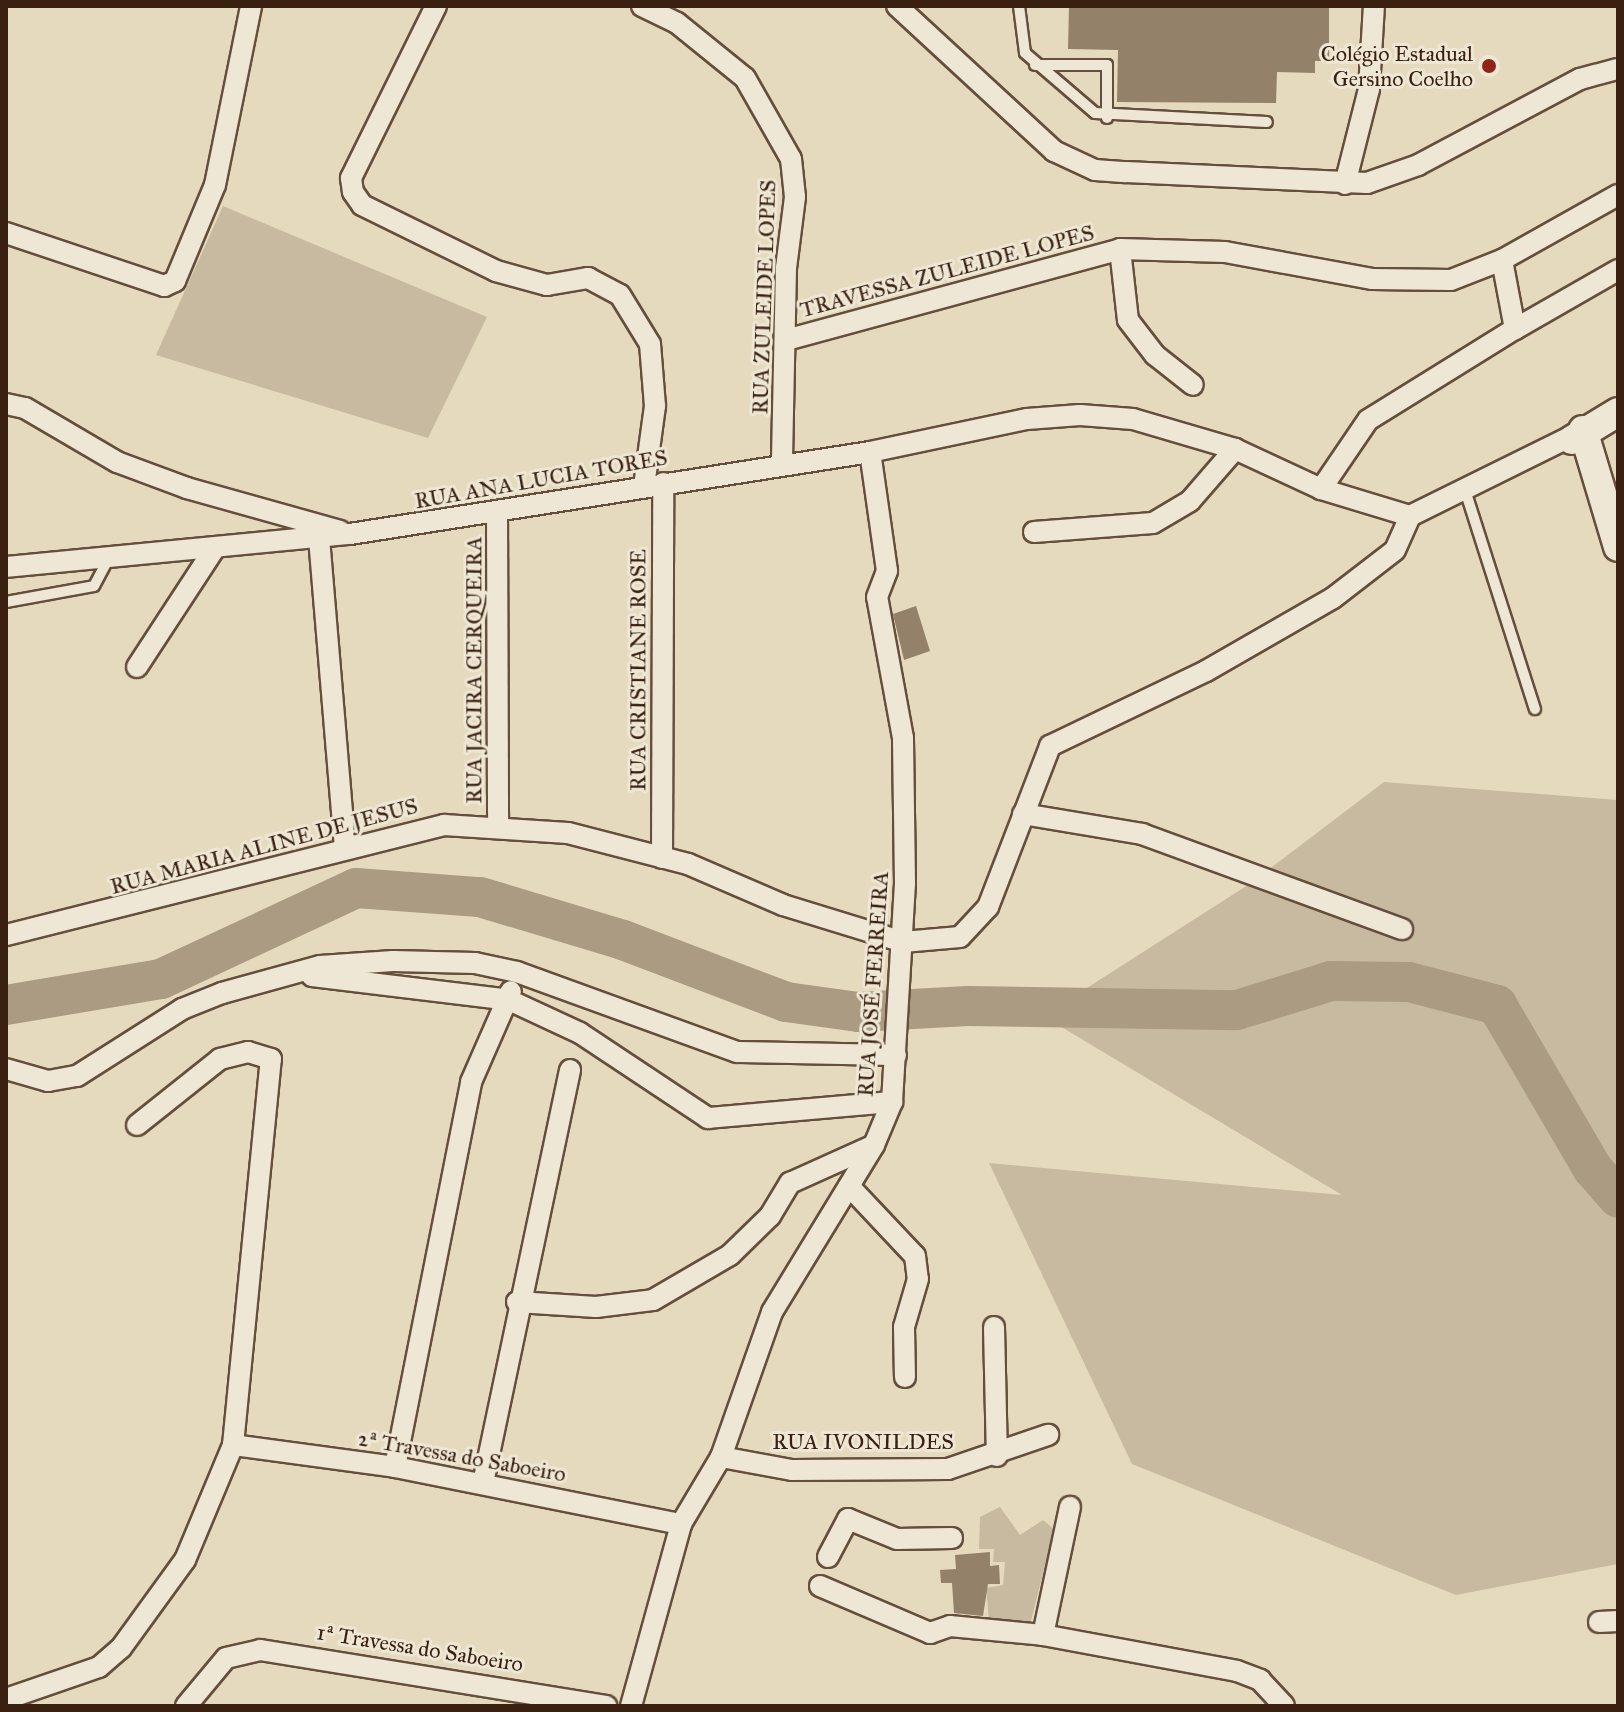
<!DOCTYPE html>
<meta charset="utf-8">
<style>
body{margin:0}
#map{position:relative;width:1624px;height:1712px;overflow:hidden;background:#e5dabe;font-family:"IM FELL Great Primer",serif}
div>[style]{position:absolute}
.green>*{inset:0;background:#c8baa0}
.river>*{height:40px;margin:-20px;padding:0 20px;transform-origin:20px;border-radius:20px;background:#ab9b83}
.building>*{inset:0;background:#93816a}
.roads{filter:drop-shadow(2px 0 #654e3c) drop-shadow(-2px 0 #654e3c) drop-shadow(0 2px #654e3c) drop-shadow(0 -2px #654e3c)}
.lane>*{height:10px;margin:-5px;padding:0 5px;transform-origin:5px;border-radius:5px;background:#eee7d5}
.street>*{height:20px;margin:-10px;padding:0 10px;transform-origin:10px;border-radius:10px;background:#eee7d5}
.secondary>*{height:28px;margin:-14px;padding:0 14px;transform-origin:14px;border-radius:14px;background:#eee7d5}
.dots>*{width:22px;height:22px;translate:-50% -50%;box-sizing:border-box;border:4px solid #eee7d5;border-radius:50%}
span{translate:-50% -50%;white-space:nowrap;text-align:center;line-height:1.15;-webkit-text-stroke:6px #eee7d5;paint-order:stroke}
.poi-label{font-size:22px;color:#3a2010}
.right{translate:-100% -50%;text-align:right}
.street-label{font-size:22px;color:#3a2010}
.frame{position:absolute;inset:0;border:8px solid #3a2010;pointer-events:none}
</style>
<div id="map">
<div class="green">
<div style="clip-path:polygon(223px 206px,487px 317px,428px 438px,156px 355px)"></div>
<div style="clip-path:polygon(1384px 782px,1618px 800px,1618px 1564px,1456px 1595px,1132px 1464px,989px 1163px,1342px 1195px,1043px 1016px,1251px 883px)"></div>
<div style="clip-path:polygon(1000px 1507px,1020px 1535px,1043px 1520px,1054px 1529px,1031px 1621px,989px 1620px,986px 1588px,1003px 1585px,1005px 1562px,993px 1562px,994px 1549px,979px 1549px,980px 1517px)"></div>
</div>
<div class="river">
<div style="left:6px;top:1005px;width:157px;rotate:-9.5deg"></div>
<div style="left:161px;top:979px;width:215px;rotate:-25deg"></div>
<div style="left:356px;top:888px;width:124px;rotate:4.2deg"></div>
<div style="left:480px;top:897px;width:149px;rotate:16.7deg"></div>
<div style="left:623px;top:940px;width:174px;rotate:20.8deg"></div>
<div style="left:786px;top:1002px;width:73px;rotate:7.9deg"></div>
<div style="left:858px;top:1012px;width:110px;rotate:-3.1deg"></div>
<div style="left:968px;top:1006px;width:269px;rotate:0.9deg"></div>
<div style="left:1237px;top:1010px;width:98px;rotate:-17.1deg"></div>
<div style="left:1331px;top:981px;width:78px;rotate:0.7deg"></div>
<div style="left:1409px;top:982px;width:91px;rotate:14.6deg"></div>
<div style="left:1497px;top:1005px;width:190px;rotate:59.7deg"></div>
<div style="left:1593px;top:1169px;width:38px;rotate:49deg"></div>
</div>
<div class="building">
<div style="clip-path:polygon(1069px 6px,1329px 6px,1329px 61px,1315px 61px,1315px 73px,1277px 72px,1276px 103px,1117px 102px,1118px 50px,1068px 49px)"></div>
<div style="clip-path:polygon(916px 606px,930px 651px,904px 660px,893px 614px)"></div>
<div style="clip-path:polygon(990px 1552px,990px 1566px,999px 1565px,1000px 1584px,988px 1584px,983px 1616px,954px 1613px,952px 1583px,941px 1583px,940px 1570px,956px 1569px,955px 1555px)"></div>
</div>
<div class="roads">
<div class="lane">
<div style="left:1019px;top:6px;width:47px;rotate:82.7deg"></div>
<div style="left:1025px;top:53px;width:92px;rotate:40.6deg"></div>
<div style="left:1095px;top:113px;width:172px;rotate:3deg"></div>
<div style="left:1035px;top:65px;width:72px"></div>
<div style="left:1107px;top:65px;width:53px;rotate:90deg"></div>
<div style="left:1465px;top:490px;width:230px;rotate:72.3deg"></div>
<div style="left:6px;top:602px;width:89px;rotate:-10.3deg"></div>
<div style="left:94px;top:586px;width:30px;rotate:-62deg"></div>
</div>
<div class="street">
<div style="left:436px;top:6px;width:192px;rotate:116.3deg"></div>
<div style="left:351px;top:178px;width:14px;rotate:82deg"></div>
<div style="left:353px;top:192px;width:16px;rotate:55deg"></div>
<div style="left:362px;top:205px;width:149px;rotate:26.2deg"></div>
<div style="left:496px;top:271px;width:53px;rotate:15.4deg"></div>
<div style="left:547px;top:285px;width:42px;rotate:-9.7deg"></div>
<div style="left:588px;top:278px;width:36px;rotate:28deg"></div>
<div style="left:620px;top:295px;width:57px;rotate:58.5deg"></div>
<div style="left:650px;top:344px;width:62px;rotate:85.4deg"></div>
<div style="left:655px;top:406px;width:81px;rotate:97.8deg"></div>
<div style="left:642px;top:6px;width:39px;rotate:26deg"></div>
<div style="left:677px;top:23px;width:87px;rotate:39deg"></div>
<div style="left:745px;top:78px;width:93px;rotate:60.4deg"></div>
<div style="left:791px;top:159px;width:38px;rotate:84deg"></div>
<div style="left:795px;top:197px;width:72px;rotate:97.2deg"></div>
<div style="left:786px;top:268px;width:197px;rotate:91.2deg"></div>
<div style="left:897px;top:6px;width:214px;rotate:42.7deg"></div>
<div style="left:1054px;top:151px;width:45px;rotate:24.9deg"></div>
<div style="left:1095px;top:170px;width:31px;rotate:4deg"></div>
<div style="left:1126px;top:172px;width:241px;rotate:2.6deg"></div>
<div style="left:1367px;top:183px;width:54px;rotate:-19.4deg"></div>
<div style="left:1418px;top:165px;width:183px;rotate:-28deg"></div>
<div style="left:1580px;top:79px;width:39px;rotate:-15deg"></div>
<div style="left:1345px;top:184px;width:98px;rotate:-75.8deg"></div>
<div style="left:1369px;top:89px;width:83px;rotate:-86.6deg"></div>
<div style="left:6px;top:233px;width:167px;rotate:18.5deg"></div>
<div style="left:164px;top:286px;width:12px;rotate:-24deg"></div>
<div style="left:175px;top:281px;width:104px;rotate:-67.4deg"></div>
<div style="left:215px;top:185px;width:183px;rotate:-78.6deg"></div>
<div style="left:1120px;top:249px;width:71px;rotate:83.6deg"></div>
<div style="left:1128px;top:320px;width:44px;rotate:52.4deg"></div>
<div style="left:1155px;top:355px;width:48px;rotate:38.3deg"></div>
<div style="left:1515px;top:329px;width:119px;rotate:-29.8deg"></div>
<div style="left:786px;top:340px;width:346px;rotate:-15.2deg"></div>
<div style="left:1120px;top:249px;width:105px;rotate:1.6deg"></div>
<div style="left:1225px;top:252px;width:149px;rotate:10.4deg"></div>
<div style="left:1372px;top:279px;width:79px;rotate:0.7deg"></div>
<div style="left:1451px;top:280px;width:55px;rotate:-21.4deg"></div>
<div style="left:1502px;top:260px;width:133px;rotate:-29.3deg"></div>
<div style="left:6px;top:404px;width:19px;rotate:12deg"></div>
<div style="left:25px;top:408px;width:107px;rotate:30.4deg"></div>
<div style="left:117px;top:462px;width:75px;rotate:20.4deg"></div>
<div style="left:187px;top:488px;width:159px;rotate:15.7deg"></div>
<div style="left:1321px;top:489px;width:83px;rotate:-55.7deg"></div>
<div style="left:1368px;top:420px;width:173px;rotate:-31.8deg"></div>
<div style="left:1515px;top:329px;width:70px;rotate:-100.7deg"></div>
<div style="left:497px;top:513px;width:314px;rotate:89.8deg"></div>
<div style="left:1034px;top:532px;width:119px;rotate:-4.3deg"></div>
<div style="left:1153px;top:523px;width:43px;rotate:-30.7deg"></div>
<div style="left:1190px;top:501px;width:69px;rotate:-49.1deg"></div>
<div style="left:319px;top:538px;width:310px;rotate:85.2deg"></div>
<div style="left:6px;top:567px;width:346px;rotate:-5.5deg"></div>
<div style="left:350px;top:534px;width:526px;rotate:-8.96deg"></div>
<div style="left:870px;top:452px;width:160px;rotate:-11.9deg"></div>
<div style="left:1027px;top:419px;width:53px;rotate:-4.3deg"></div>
<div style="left:1080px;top:415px;width:53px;rotate:4.3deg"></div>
<div style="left:1133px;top:419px;width:106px;rotate:16.4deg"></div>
<div style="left:1235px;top:449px;width:95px;rotate:24.9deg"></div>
<div style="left:1321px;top:489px;width:93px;rotate:16.9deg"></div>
<div style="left:1410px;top:516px;width:178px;rotate:-26.3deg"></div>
<div style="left:137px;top:667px;width:139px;rotate:-56.8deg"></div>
<div style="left:1023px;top:814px;width:121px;rotate:9.5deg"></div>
<div style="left:1142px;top:834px;width:277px;rotate:20.1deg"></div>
<div style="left:662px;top:858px;width:375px;rotate:-89.8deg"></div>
<div style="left:6px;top:935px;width:452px;rotate:-14.1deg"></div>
<div style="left:444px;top:825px;width:124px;rotate:3.7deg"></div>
<div style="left:568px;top:833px;width:124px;rotate:14.5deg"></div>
<div style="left:688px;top:864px;width:103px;rotate:23.3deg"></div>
<div style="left:783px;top:905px;width:126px;rotate:17.1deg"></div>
<div style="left:903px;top:942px;width:57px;rotate:-5deg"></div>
<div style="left:960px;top:937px;width:41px;rotate:-47deg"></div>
<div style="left:988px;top:907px;width:173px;rotate:-68.9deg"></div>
<div style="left:1050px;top:746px;width:173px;rotate:-25.7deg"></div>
<div style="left:1206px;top:671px;width:146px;rotate:-29.9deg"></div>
<div style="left:1333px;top:598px;width:78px;rotate:-37.7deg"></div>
<div style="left:1395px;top:550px;width:37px;rotate:-66deg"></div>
<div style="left:312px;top:976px;width:198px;rotate:6.9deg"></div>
<div style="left:509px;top:1000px;width:78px;rotate:24.9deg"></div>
<div style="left:580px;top:1033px;width:154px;rotate:33.6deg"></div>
<div style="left:708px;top:1118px;width:185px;rotate:-5deg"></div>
<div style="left:6px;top:1069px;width:44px;rotate:15.9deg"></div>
<div style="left:48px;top:1081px;width:29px;rotate:-10deg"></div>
<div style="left:77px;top:1076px;width:125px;rotate:-32.5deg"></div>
<div style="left:182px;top:1009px;width:43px;rotate:-21.8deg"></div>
<div style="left:222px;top:993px;width:102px;rotate:-15.4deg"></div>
<div style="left:320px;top:966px;width:73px;rotate:-3.9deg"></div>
<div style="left:393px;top:961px;width:82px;rotate:1.4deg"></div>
<div style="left:475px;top:963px;width:43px;rotate:12.1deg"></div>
<div style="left:517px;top:972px;width:234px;rotate:20deg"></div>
<div style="left:737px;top:1052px;width:159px;rotate:1.1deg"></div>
<div style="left:849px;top:1186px;width:96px;rotate:46.7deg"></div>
<div style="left:915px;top:1256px;width:23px;rotate:83deg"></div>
<div style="left:918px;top:1279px;width:50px;rotate:106.3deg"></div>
<div style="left:904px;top:1327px;width:50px;rotate:88.9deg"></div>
<div style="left:517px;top:1302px;width:79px;rotate:3.6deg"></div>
<div style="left:596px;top:1307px;width:57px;rotate:-7deg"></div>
<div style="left:653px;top:1300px;width:89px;rotate:-30.3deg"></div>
<div style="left:730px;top:1255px;width:56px;rotate:-44.3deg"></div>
<div style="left:770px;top:1216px;width:39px;rotate:-59deg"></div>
<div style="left:790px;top:1183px;width:92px;rotate:-24.3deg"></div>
<div style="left:994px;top:1327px;width:129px;rotate:88.7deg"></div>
<div style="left:233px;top:1445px;width:163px;rotate:7.7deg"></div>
<div style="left:395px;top:1467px;width:292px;rotate:11.3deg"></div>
<div style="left:721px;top:1457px;width:72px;rotate:10.4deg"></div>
<div style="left:792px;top:1470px;width:156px;rotate:-0.4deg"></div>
<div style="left:948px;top:1469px;width:106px;rotate:-18.8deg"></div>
<div style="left:395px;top:1467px;width:392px;rotate:-78.8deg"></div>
<div style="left:471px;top:1082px;width:99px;rotate:-66.3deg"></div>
<div style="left:483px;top:1483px;width:422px;rotate:-78.1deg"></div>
<div style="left:828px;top:1557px;width:43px;rotate:-62.2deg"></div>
<div style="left:848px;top:1519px;width:53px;rotate:22.2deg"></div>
<div style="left:897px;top:1539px;width:55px;rotate:-1deg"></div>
<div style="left:820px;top:1586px;width:120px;rotate:23.1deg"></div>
<div style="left:930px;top:1633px;width:21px;rotate:-19deg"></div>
<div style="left:950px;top:1626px;width:93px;rotate:5.5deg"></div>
<div style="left:1043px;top:1635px;width:197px;rotate:10.5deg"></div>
<div style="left:1237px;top:1671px;width:25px;rotate:21deg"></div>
<div style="left:1260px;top:1680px;width:35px;rotate:47deg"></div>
<div style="left:1599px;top:1622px;width:19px;rotate:-3deg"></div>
<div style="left:1043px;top:1635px;width:131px;rotate:-78.1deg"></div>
<div style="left:6px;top:1699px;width:98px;rotate:-19deg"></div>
<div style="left:99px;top:1667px;width:29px;rotate:-41deg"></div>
<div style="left:121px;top:1648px;width:109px;rotate:-54deg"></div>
<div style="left:185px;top:1560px;width:125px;rotate:-67.3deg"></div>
<div style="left:233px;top:1445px;width:388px;rotate:-84.4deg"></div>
<div style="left:271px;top:1059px;width:24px;rotate:-163deg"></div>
<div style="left:248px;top:1052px;width:29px;rotate:166deg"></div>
<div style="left:220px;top:1059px;width:106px;rotate:141.5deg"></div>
<div style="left:186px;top:1706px;width:62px;rotate:-50.2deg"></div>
<div style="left:226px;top:1658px;width:35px;rotate:-13deg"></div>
<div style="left:260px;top:1650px;width:351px;rotate:9.2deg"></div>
<div style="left:631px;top:1706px;width:189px;rotate:-74.6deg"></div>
<div style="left:681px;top:1524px;width:78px;rotate:-59.2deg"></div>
<div style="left:721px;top:1457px;width:154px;rotate:-70.6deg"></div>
<div style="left:772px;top:1312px;width:196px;rotate:-58.6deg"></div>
<div style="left:874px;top:1145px;width:47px;rotate:-67.3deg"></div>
<div style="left:892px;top:1102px;width:219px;rotate:-86.6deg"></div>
<div style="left:905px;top:883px;width:145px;rotate:-90.8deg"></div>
<div style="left:903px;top:738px;width:143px;rotate:-100.4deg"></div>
<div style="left:877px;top:597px;width:28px;rotate:-69deg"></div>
<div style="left:887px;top:571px;width:120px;rotate:-98.1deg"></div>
</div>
<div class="secondary">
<div style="left:1583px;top:430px;width:122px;rotate:73.3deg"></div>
<div style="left:1572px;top:440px;width:54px;rotate:-31.3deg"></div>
</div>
</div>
<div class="dots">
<div style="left:1489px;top:66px;background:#8f2418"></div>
</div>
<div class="poi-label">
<span class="right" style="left:1473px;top:66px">Colégio Estadual<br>Gersino Coelho</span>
</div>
<div class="street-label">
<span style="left:947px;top:271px;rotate:-15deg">TRAVESSA ZULEIDE LOPES</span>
<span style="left:764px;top:297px;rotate:-88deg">RUA ZULEIDE LOPES</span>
<span style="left:541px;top:479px;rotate:-10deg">RUA ANA LUCIA TORES</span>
<span style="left:474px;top:670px;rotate:-90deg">RUA JACIRA CERQUEIRA</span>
<span style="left:638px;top:670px;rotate:-90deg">RUA CRISTIANE ROSE</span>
<span style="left:264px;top:846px;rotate:-15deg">RUA MARIA ALINE DE JESUS</span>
<span style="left:873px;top:984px;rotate:-86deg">RUA JOSÉ FERREIRA</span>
<span style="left:863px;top:1442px">RUA IVONILDES</span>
<span style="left:462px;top:1456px;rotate:10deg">2ª Travessa do Saboeiro</span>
<span style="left:420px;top:1648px;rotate:9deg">1ª Travessa do Saboeiro</span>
</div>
<div class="frame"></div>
</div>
